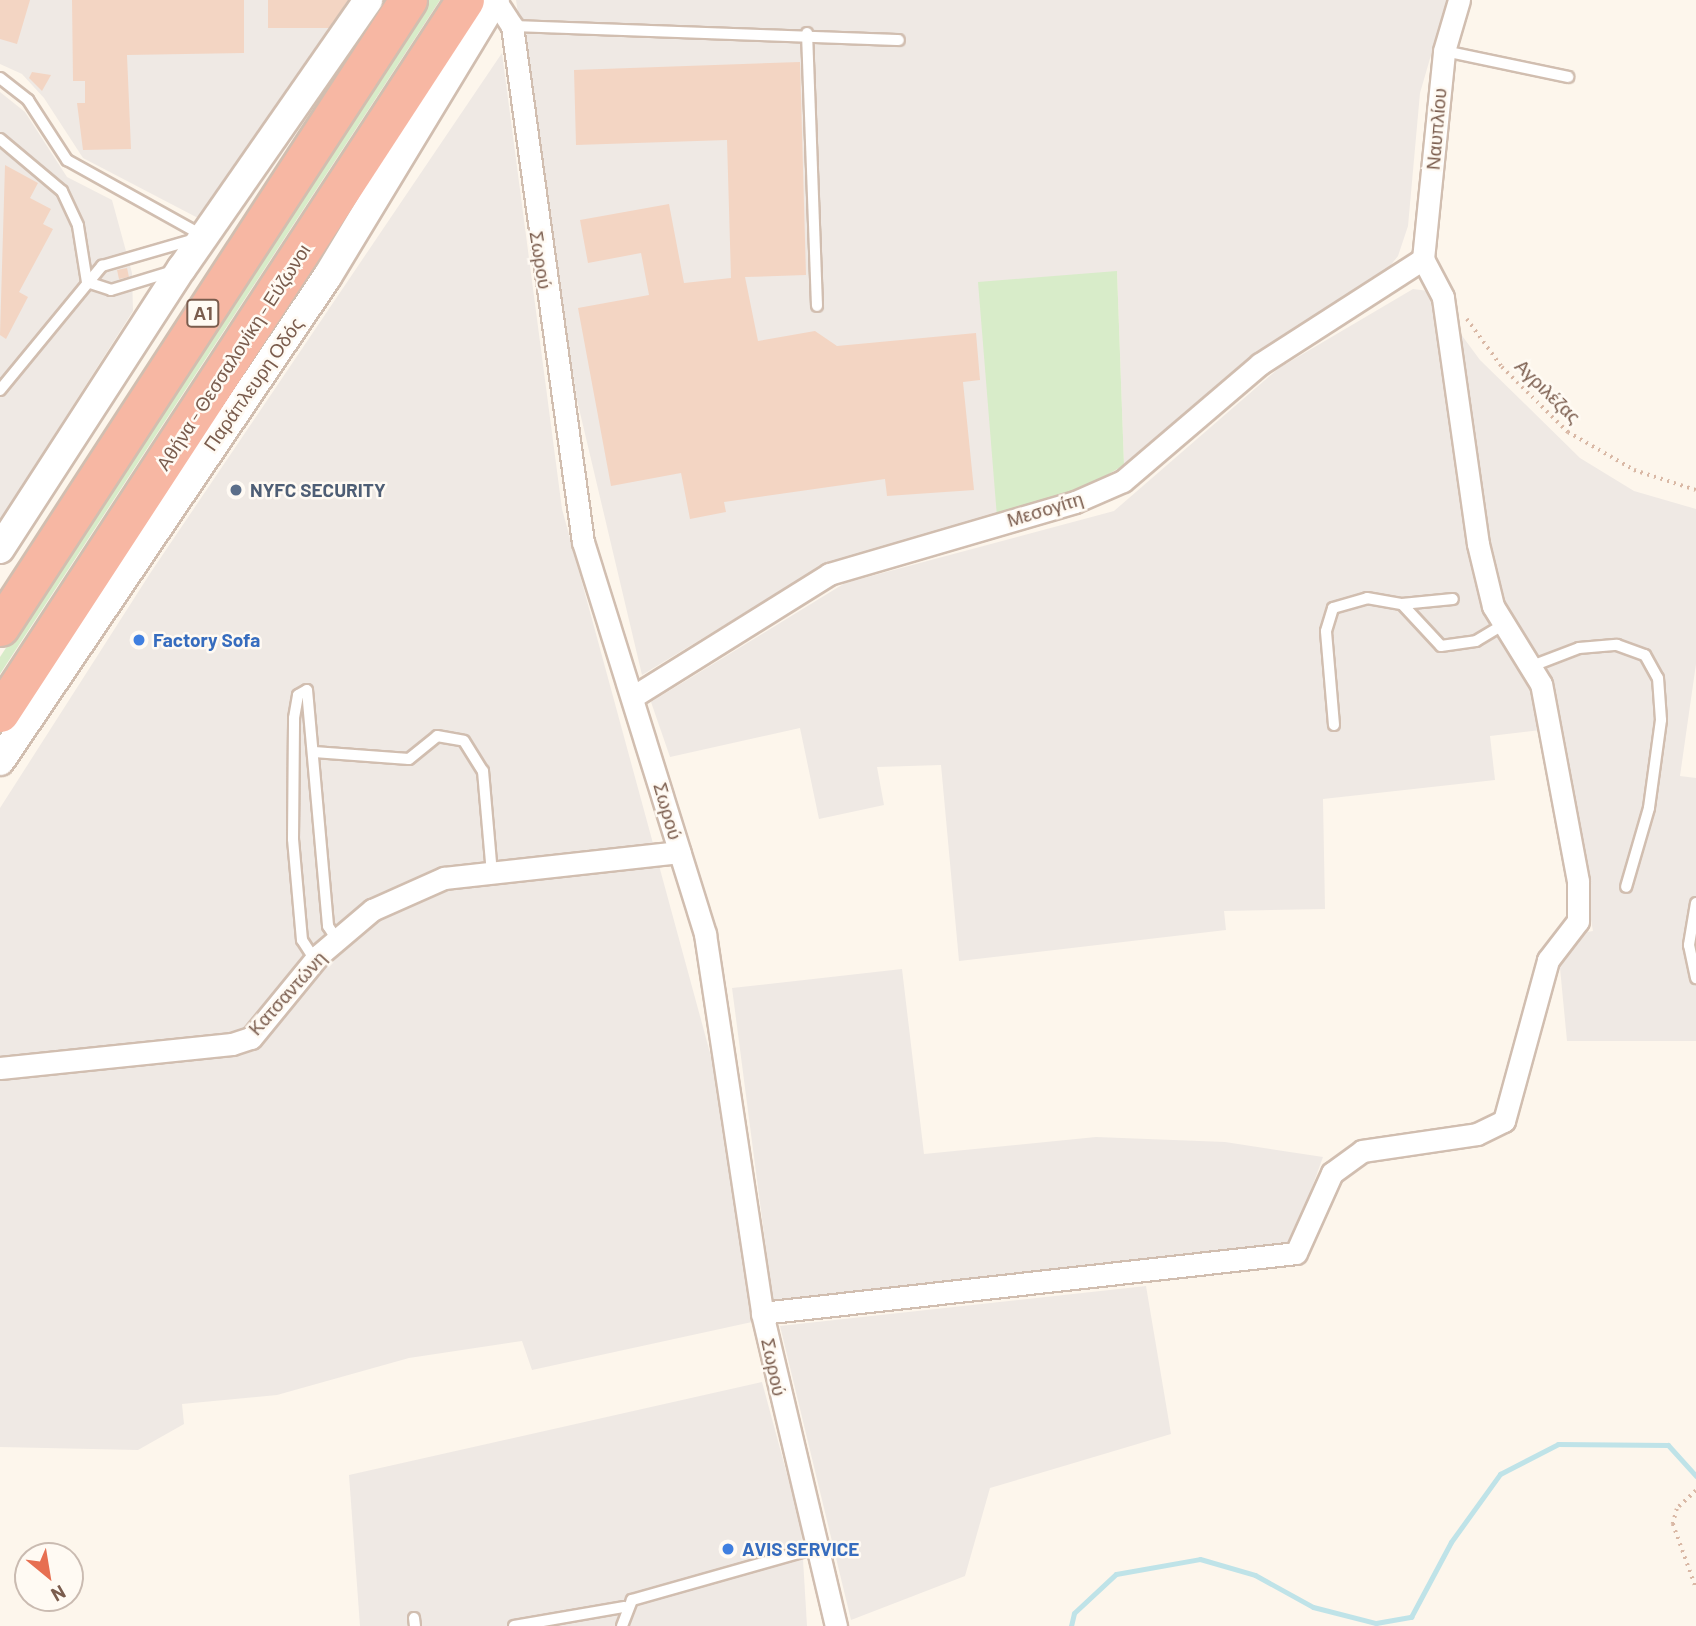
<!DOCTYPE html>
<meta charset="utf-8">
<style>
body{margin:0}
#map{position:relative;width:1696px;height:1626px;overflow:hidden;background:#fdf6ec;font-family:Barlow,sans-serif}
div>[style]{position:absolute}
.industrial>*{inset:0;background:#efe9e4}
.green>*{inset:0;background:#d8ecc9}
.stream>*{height:5px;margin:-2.5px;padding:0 2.5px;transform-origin:2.5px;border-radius:2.5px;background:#bfe3e8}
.building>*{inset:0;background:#f3d5c3}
.path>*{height:3.5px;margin-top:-1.75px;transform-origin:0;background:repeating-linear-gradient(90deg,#d9b8a5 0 2px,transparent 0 7px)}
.roads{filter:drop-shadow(2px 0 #d1beb0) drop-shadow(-2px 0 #d1beb0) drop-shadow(0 2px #d1beb0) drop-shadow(0 -2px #d1beb0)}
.lane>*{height:10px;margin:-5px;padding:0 5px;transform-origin:5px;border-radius:5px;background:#fff}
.street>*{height:21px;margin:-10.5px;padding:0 10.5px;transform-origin:10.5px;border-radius:10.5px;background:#fff}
.secondary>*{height:28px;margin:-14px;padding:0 14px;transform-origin:14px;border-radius:14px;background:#fff}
.highway>*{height:37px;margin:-18.5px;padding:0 18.5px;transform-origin:18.5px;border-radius:18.5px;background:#f7b7a3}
.dots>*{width:19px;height:19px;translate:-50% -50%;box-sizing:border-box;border:4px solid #fffaf3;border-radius:50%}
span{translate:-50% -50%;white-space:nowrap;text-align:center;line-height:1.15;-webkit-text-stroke:5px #fffaf3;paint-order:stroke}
.shield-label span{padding:2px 5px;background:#fffaf3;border:2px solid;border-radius:5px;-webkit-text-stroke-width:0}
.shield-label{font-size:18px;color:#7a5c4d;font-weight:700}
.street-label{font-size:19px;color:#7a5c4d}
.service-label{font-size:19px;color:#4e5e75;font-weight:700}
.left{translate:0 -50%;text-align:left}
.shop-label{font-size:19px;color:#366cbe;font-weight:700}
.north{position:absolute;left:14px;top:1542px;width:70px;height:70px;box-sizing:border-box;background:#fffaf3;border:2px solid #cabbb1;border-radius:50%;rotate:150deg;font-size:19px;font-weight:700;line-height:28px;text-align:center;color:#7a5c4d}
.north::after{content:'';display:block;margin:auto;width:24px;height:32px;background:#e76f51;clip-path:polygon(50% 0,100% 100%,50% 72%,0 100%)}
</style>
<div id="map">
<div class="industrial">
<div style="clip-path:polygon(0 0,358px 0,207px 216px,198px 218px,83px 158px,44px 98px,22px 74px,0 64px)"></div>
<div style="clip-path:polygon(516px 0,1447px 0,1420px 93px,1408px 226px,1398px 256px,1377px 282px,1265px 350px,1124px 465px,1117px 271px,997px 517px,812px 572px,642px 675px,577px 400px)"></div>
<div style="clip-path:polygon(502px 53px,562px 509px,728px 1119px,752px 1322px,532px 1370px,522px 1341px,409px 1358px,277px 1395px,182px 1404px,184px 1424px,138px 1450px,0 1447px,0 808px,151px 572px)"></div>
<div style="clip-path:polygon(0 92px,25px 112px,67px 177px,112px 200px,132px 273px,133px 311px,0 520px)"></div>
<div style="clip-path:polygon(1413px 289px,1429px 291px,1480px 360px,1580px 458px,1634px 491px,1696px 509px,1696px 664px,1680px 776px,1696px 778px,1696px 1041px,1567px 1041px,1557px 937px,1593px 931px,1557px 728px,1490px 736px,1495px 780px,1323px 799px,1325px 909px,1224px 911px,1226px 930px,959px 961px,941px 765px,877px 767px,884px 805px,819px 819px,800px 728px,670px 757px,651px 702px,845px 583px,1114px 511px,1279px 368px)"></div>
<div style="clip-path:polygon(902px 969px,924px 1154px,1096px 1137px,1225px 1142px,1323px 1157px,1290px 1248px,773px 1303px,732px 988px)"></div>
<div style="clip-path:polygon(1146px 1286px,1171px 1434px,990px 1488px,965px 1576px,851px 1620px,780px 1326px)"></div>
<div style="clip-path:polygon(762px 1382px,801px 1526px,807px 1626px,360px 1626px,349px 1475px)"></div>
</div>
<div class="green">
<div style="clip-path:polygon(428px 0,440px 0,0 674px,0 657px)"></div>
<div style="clip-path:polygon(1117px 271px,1124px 465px,1082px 490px,997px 517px,978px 282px)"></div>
</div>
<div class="stream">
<div style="left:1071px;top:1626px;width:13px;rotate:-77deg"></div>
<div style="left:1074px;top:1613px;width:57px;rotate:-42.9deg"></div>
<div style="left:1116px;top:1574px;width:85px;rotate:-10.1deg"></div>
<div style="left:1200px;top:1559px;width:57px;rotate:16.2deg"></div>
<div style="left:1255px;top:1575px;width:66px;rotate:28.9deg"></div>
<div style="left:1313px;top:1607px;width:65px;rotate:14.3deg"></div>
<div style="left:1376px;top:1623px;width:36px;rotate:-10deg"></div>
<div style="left:1411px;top:1617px;width:85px;rotate:-61.9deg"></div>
<div style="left:1451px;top:1542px;width:84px;rotate:-54.2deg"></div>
<div style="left:1500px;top:1474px;width:65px;rotate:-27.3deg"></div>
<div style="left:1558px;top:1444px;width:110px;rotate:0.5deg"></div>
<div style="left:1668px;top:1445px;width:42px;rotate:47.9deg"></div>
</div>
<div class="building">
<div style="clip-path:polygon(0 0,30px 0,17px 44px,0 39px)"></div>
<div style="clip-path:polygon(72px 0,244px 0,244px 53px,127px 55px,131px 149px,83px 150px,77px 103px,85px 103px,85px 81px,73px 81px)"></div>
<div style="clip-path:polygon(268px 0,348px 0,330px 28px,268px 28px)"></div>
<div style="clip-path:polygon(800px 62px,806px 275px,745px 277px,758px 341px,815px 331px,837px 346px,976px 333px,980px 380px,963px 382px,974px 490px,887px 496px,885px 479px,724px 502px,726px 512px,690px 519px,681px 473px,611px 486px,578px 308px,649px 295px,641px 253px,588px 263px,580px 220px,669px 204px,684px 283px,731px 278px,727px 140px,576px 145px,574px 70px)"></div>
<div style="clip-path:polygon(32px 72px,51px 75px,42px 91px,29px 78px)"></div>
<div style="clip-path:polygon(5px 165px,38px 183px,30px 198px,51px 209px,43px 224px,53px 229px,19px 292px,28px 297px,6px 339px,0 335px)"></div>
<div style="clip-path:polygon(127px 268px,129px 277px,119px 279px,117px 270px)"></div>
</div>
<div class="path">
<div style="left:1467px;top:319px;width:59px;rotate:53.9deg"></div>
<div style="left:1502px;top:367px;width:93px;rotate:44.6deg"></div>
<div style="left:1568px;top:432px;width:76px;rotate:29.9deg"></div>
<div style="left:1634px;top:470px;width:65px;rotate:17.9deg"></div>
<div style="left:1696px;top:1491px;width:26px;rotate:137deg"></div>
<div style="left:1677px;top:1509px;width:16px;rotate:105deg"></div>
<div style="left:1673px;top:1524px;width:68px;rotate:70.2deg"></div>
</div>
<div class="roads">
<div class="lane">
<div style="left:512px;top:26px;width:387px;rotate:2.1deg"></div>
<div style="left:807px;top:33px;width:273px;rotate:87.9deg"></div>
<div style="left:1444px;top:51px;width:127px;rotate:11.8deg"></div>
<div style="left:0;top:78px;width:36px;rotate:38deg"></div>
<div style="left:28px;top:100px;width:72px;rotate:57deg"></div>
<div style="left:67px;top:160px;width:154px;rotate:29.1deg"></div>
<div style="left:0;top:139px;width:81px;rotate:40deg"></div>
<div style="left:62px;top:191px;width:38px;rotate:65deg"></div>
<div style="left:78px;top:226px;width:57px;rotate:80.9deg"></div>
<div style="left:87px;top:282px;width:25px;rotate:18deg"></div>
<div style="left:111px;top:290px;width:65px;rotate:-17deg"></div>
<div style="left:0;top:390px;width:161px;rotate:-50.6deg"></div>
<div style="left:102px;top:266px;width:97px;rotate:-16.2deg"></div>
<div style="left:1402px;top:604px;width:57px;rotate:47.1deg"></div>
<div style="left:1441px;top:646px;width:35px;rotate:-8deg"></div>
<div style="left:1476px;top:641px;width:33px;rotate:-31deg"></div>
<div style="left:1532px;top:666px;width:50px;rotate:-21deg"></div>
<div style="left:1579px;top:648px;width:38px;rotate:-5deg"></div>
<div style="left:1617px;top:645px;width:30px;rotate:20deg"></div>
<div style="left:1645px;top:655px;width:26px;rotate:61deg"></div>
<div style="left:1658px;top:678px;width:42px;rotate:85.9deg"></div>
<div style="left:1661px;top:720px;width:89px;rotate:97.8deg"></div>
<div style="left:1649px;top:808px;width:82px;rotate:106.2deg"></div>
<div style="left:1334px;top:725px;width:94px;rotate:-94.9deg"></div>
<div style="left:1326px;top:631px;width:24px;rotate:-73deg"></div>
<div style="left:1333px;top:608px;width:35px;rotate:-16deg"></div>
<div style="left:1367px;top:598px;width:36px;rotate:10deg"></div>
<div style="left:1402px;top:604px;width:51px;rotate:-5.6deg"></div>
<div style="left:314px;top:752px;width:95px;rotate:4.2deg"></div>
<div style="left:409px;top:759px;width:36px;rotate:-39deg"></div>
<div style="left:437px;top:736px;width:27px;rotate:10deg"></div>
<div style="left:464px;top:741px;width:36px;rotate:58deg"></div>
<div style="left:483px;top:771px;width:103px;rotate:85deg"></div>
<div style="left:1696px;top:903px;width:43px;rotate:99.5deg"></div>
<div style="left:1689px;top:945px;width:34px;rotate:78deg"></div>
<div style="left:315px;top:960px;width:24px;rotate:-123deg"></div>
<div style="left:302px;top:940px;width:101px;rotate:-95.1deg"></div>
<div style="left:293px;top:839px;width:121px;rotate:-89.5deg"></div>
<div style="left:294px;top:718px;width:23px;rotate:-80deg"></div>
<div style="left:298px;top:695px;width:10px;rotate:-29deg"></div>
<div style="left:307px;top:690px;width:237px;rotate:84.9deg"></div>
<div style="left:328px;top:926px;width:17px;rotate:57deg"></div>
<div style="left:414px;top:1618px;width:8px;rotate:83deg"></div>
<div style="left:514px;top:1626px;width:112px;rotate:-9.8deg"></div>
<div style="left:622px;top:1626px;width:28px;rotate:-69deg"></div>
<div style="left:632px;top:1600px;width:194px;rotate:-15.8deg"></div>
</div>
<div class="street">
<div style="left:495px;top:0;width:31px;rotate:57deg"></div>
<div style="left:512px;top:26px;width:521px;rotate:82.17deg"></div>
<div style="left:583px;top:542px;width:411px;rotate:72.7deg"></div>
<div style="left:705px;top:934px;width:383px;rotate:81.4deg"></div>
<div style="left:762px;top:1313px;width:322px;rotate:76.7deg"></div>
<div style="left:1423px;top:259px;width:209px;rotate:-84.2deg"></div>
<div style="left:1444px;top:51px;width:53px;rotate:-73.6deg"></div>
<div style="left:634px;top:696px;width:230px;rotate:-32deg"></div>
<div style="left:829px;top:574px;width:256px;rotate:-16.3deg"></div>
<div style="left:1075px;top:502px;width:52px;rotate:-23.6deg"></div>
<div style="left:1123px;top:481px;width:180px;rotate:-40.5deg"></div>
<div style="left:1260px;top:364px;width:194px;rotate:-32.8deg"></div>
<div style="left:0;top:1068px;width:233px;rotate:-5.9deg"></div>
<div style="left:232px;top:1044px;width:20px;rotate:-18deg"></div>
<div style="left:251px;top:1038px;width:107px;rotate:-50.7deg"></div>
<div style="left:319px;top:955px;width:70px;rotate:-40.3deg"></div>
<div style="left:372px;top:910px;width:79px;rotate:-24deg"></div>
<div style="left:444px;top:878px;width:237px;rotate:-6.3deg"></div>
<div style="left:762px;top:1313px;width:537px;rotate:-6.41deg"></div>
<div style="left:1296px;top:1253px;width:88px;rotate:-65.8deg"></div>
<div style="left:1332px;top:1173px;width:37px;rotate:-36deg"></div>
<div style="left:1362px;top:1151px;width:116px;rotate:-8.4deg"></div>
<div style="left:1477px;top:1134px;width:30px;rotate:-26deg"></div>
<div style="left:1504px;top:1121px;width:167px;rotate:-74.7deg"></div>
<div style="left:1548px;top:960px;width:49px;rotate:-52.4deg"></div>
<div style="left:1578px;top:921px;width:40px;rotate:-90deg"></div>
<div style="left:1578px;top:881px;width:200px;rotate:-100.6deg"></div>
<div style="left:1541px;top:684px;width:92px;rotate:-121.6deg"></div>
<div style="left:1493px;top:606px;width:64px;rotate:-103.6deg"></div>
<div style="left:1478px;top:544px;width:249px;rotate:-98.1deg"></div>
<div style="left:1443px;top:297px;width:43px;rotate:-117.8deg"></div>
</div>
<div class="secondary">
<div style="left:0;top:549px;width:335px;rotate:-57.1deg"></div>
<div style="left:182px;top:268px;width:326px;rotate:-55.2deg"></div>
<div style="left:0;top:761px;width:584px;rotate:-55.96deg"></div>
<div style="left:327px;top:277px;width:324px;rotate:-58.8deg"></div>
</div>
<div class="highway">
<div style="left:0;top:627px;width:748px;rotate:-56.95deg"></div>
<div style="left:0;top:713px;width:851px;rotate:-56.89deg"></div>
</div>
</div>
<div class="dots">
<div style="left:236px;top:490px;background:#5c6f8a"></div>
<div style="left:139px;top:640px;background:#3f7fe0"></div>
<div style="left:728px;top:1549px;background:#3f7fe0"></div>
</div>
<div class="shield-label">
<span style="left:203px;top:313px">Α1</span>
</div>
<div class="street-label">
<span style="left:1436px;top:129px;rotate:-85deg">Ναυπλίου</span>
<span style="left:541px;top:260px;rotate:81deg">Σωρού</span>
<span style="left:233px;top:357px;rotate:-57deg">Αθήνα - Θεσσαλονίκη - Εύζωνοι</span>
<span style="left:253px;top:384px;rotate:-55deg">Παράπλευρη Οδός</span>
<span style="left:1548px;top:391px;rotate:44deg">Αγριλέζας</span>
<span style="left:1045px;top:509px;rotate:-17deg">Μεσογίτη</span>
<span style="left:668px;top:811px;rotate:74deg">Σωρού</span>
<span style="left:287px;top:993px;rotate:-48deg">Κατσαντώνη</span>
<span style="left:774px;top:1367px;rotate:78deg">Σωρού</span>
</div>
<div class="service-label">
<span class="left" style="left:250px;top:490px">NYFC SECURITY</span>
</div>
<div class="shop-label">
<span class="left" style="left:153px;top:640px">Factory Sofa</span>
<span class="left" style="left:742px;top:1549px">AVIS SERVICE</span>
</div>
<div class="north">N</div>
</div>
